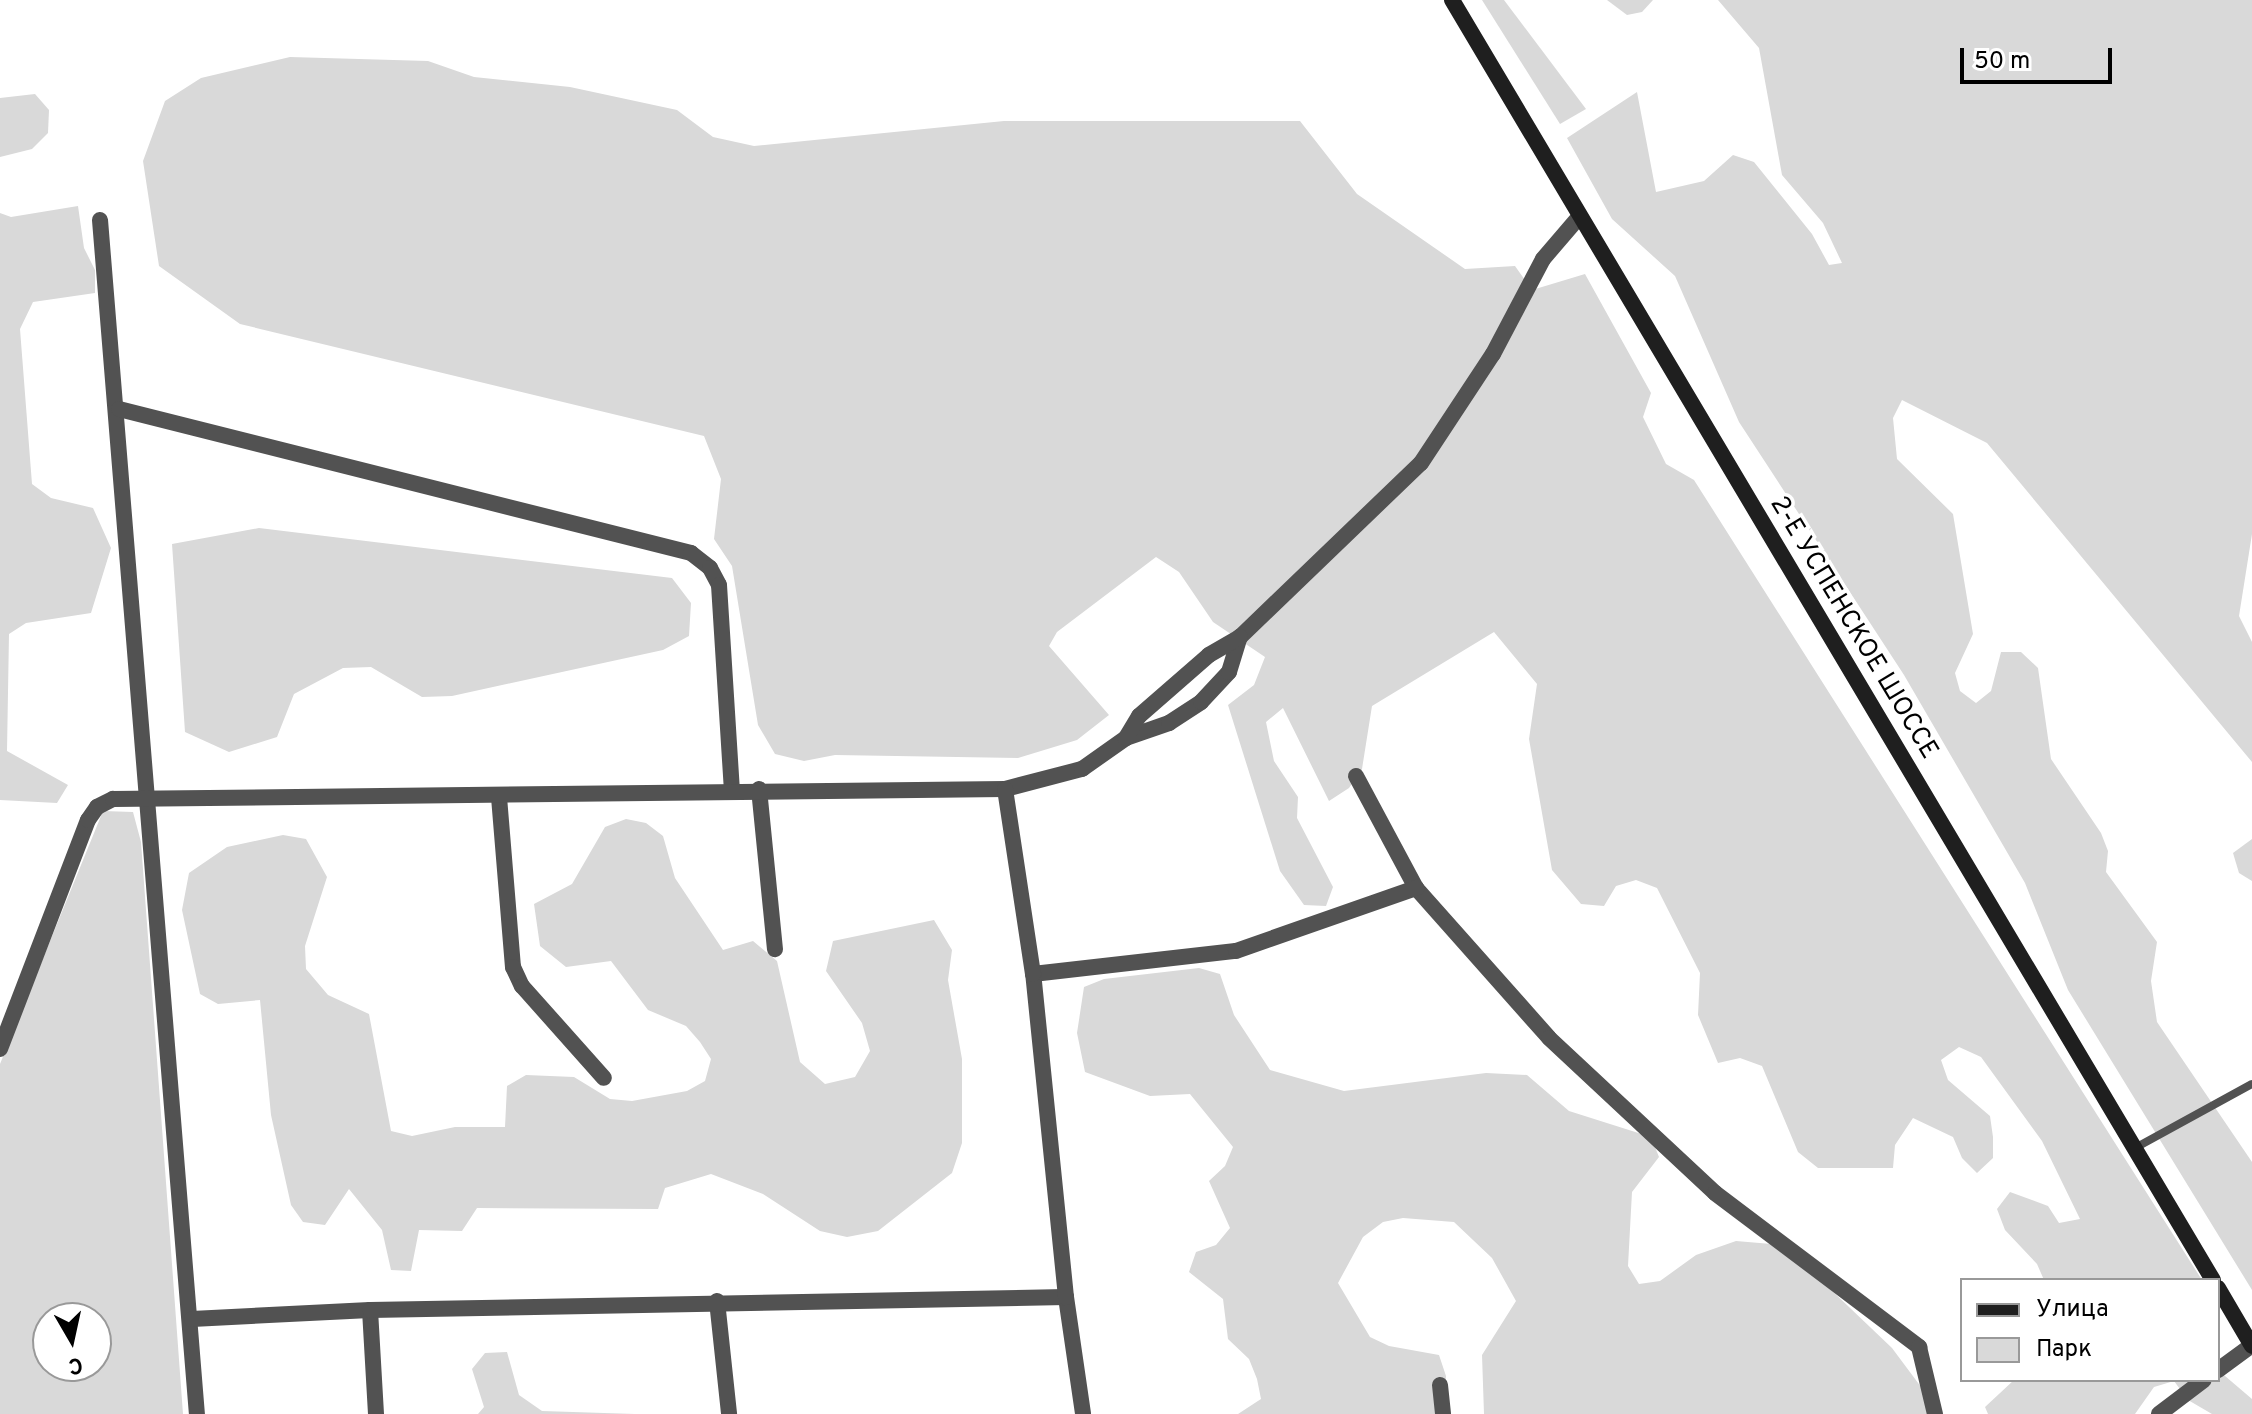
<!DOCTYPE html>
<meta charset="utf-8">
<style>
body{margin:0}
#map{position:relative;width:2252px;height:1414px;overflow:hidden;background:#fff;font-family:Overpass,sans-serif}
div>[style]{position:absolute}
.green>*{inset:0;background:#d9d9d9}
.service>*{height:8px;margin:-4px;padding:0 4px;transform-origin:4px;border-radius:4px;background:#525252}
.minor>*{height:16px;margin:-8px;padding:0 8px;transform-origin:8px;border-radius:8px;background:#525252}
.secondary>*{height:16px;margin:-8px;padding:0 8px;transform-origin:8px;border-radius:8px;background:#1f1f1f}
span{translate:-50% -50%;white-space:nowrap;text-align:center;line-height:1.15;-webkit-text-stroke:7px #fff;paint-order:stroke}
.street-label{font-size:26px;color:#000}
.legend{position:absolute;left:1960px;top:1278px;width:260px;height:104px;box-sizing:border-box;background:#fff;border:2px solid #999;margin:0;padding:10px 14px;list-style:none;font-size:24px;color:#000}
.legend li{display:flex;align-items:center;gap:16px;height:40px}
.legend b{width:40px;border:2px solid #999}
.north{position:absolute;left:32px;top:1302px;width:80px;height:80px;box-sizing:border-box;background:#fff;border:2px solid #999;border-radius:50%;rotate:171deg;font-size:22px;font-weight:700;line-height:32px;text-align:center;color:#000}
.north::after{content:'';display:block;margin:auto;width:28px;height:36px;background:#000;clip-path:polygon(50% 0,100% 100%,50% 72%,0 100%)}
.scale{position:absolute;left:1960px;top:48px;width:152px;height:36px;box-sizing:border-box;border:4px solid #000;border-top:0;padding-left:10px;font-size:24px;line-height:28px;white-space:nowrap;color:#000;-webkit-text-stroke:6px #fff;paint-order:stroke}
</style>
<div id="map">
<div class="green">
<div style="clip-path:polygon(1482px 0,1504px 0,1586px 109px,1560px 124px)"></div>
<div style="clip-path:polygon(1607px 0,1653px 0,1642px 12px,1627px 15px)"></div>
<div style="clip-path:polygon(1718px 0,2252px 0,2252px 534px,2239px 616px,2252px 642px,2252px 762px,1987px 443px,1902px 400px,1893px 418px,1897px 459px,1953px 514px,1973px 634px,1955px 673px,1960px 691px,1976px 703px,1991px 691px,2001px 652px,2021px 652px,2038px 668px,2051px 759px,2101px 833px,2108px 851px,2106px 872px,2157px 942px,2151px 981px,2157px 1022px,2252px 1162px,2252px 1290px,2068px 990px,2025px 883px,1904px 675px,1739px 422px,1675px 276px,1612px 219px,1567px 138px,1637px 92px,1656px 192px,1704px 181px,1733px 155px,1754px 162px,1812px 234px,1829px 265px,1842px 263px,1823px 223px,1782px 175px,1759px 48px)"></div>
<div style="clip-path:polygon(290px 57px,428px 61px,474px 77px,570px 87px,677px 110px,713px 137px,754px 146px,1004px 121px,1300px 121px,1357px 194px,1465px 269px,1515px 266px,1532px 290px,1585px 274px,1651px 393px,1643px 417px,1666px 464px,1694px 480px,2202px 1280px,2044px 1280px,2037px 1264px,2005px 1230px,1997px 1209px,2010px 1192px,2048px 1206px,2059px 1223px,2080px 1219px,2042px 1141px,1981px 1057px,1959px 1047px,1941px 1060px,1948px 1080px,1990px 1116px,1993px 1137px,1993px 1158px,1977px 1173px,1962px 1158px,1953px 1137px,1913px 1118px,1895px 1145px,1893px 1168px,1818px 1168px,1798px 1152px,1762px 1066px,1740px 1058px,1718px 1063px,1698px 1015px,1700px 973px,1657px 888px,1636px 880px,1616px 886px,1604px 906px,1581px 904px,1552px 870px,1529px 739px,1537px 684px,1494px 632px,1372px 706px,1362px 769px,1349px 788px,1329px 801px,1283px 708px,1266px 722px,1274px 761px,1298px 797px,1297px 818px,1333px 887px,1326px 906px,1304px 905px,1280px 871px,1228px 705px,1254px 685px,1265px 657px,1213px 622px,1179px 572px,1156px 557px,1057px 632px,1049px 646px,1109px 715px,1077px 740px,1018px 758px,835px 755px,804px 761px,775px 754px,758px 725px,732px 566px,714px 539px,721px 479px,704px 436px,240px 324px,159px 266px,143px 161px,165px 101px,201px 78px)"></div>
<div style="clip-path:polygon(35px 94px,49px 110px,48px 133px,32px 149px,0 157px,0 98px)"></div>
<div style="clip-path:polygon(78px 206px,84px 248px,95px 270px,95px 293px,33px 302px,20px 329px,32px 484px,51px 498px,93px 508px,111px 548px,91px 613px,26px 623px,9px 634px,7px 751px,68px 785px,57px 803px,0 800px,0 213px,11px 217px)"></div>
<div style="clip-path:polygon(259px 528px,672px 578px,691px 603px,689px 636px,663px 650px,452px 696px,422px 697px,371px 667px,343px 668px,294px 694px,277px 737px,229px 752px,185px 732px,172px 544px)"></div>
<div style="clip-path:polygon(evenodd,103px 811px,133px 812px,141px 842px,183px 1414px,0 1414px,0 1064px,103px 811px,48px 1318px,96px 1318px,96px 1366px,48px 1366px,48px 1318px)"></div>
<div style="clip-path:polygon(626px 819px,646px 823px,663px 836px,675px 878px,723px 950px,753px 941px,777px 961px,800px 1062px,825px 1084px,855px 1077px,870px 1051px,862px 1023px,826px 971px,833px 941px,934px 920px,952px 950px,948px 980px,962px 1059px,962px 1143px,952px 1173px,878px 1231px,847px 1237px,820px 1231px,763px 1194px,711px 1174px,665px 1188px,658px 1209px,477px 1208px,462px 1231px,419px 1230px,411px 1271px,391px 1270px,382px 1230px,349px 1189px,325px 1225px,303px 1222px,291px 1205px,271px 1115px,260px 1000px,218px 1004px,200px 994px,182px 910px,189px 873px,227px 847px,283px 835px,306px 839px,327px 877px,305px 946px,306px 969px,328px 995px,369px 1014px,391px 1131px,412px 1136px,455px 1127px,505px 1127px,507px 1086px,526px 1075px,574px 1077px,610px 1099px,632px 1101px,687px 1091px,705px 1081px,711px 1059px,700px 1042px,686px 1026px,648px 1010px,611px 961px,566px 967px,540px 946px,534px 904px,572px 884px,605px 827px)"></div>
<div style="clip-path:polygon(2252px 839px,2252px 881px,2239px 873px,2233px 853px)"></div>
<div style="clip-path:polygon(1199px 968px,1220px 974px,1234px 1015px,1270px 1070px,1344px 1091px,1486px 1073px,1527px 1075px,1569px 1111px,1651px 1137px,1659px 1157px,1632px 1192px,1628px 1266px,1639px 1284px,1660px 1281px,1696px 1255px,1736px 1241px,1784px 1245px,1892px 1348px,1930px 1399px,1934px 1414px,1484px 1414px,1482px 1355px,1516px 1301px,1492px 1258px,1454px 1222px,1403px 1218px,1383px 1222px,1363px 1237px,1338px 1283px,1370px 1337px,1389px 1346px,1439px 1355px,1446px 1376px,1444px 1414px,1238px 1414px,1261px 1399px,1257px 1379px,1249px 1359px,1228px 1339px,1223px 1299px,1189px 1272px,1196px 1252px,1216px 1245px,1230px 1228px,1209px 1181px,1225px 1166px,1233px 1147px,1190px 1094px,1150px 1096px,1085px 1072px,1077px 1033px,1084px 987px,1104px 979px)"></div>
<div style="clip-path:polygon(507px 1352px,519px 1395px,542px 1411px,635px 1414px,478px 1414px,484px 1407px,472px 1369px,485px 1353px)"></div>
<div style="clip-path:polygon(2218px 1370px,2252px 1399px,2252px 1414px,2212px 1414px,2188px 1400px,2174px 1381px,2154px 1387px,2135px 1414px,1988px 1414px,1985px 1407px,2014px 1380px,2218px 1380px)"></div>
</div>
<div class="service">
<div style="left:2135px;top:1148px;width:133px;rotate:-28.7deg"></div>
</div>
<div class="minor">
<div style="left:100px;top:220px;width:1198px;rotate:85.36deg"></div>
<div style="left:119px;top:409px;width:590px;rotate:14.13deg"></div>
<div style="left:691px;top:553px;width:24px;rotate:38deg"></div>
<div style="left:710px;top:568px;width:19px;rotate:62deg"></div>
<div style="left:719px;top:585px;width:205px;rotate:86.4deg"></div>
<div style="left:1240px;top:637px;width:251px;rotate:-43.9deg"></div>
<div style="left:1421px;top:463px;width:131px;rotate:-56.6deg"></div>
<div style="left:1493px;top:354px;width:107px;rotate:-62.2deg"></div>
<div style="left:1543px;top:259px;width:55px;rotate:-49.4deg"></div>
<div style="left:1356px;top:776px;width:127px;rotate:61.8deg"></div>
<div style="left:1416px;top:888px;width:200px;rotate:48.4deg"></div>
<div style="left:1549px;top:1038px;width:227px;rotate:43deg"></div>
<div style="left:1715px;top:1193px;width:256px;rotate:37deg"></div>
<div style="left:1919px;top:1347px;width:69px;rotate:76.6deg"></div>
<div style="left:759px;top:789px;width:161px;rotate:84.3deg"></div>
<div style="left:499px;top:797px;width:171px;rotate:85.3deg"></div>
<div style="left:513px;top:967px;width:21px;rotate:65deg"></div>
<div style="left:522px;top:986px;width:123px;rotate:48.3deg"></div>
<div style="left:1033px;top:974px;width:204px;rotate:-6.5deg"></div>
<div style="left:1236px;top:951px;width:191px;rotate:-19.3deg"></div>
<div style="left:0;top:1049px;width:245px;rotate:-69deg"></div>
<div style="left:88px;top:820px;width:16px;rotate:-55deg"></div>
<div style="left:97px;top:807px;width:18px;rotate:-27deg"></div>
<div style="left:113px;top:799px;width:892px;rotate:-0.64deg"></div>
<div style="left:1005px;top:789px;width:80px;rotate:-14.6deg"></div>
<div style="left:1082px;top:769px;width:54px;rotate:-35.2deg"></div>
<div style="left:1126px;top:738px;width:46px;rotate:-19.2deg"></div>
<div style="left:1169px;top:723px;width:38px;rotate:-33deg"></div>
<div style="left:1201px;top:702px;width:41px;rotate:-47deg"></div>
<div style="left:1229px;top:672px;width:37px;rotate:-73deg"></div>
<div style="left:1240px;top:637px;width:36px;rotate:150deg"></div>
<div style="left:1209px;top:655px;width:93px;rotate:138.9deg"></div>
<div style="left:1139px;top:716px;width:26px;rotate:121deg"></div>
<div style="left:1066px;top:1297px;width:118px;rotate:81.7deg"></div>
<div style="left:717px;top:1301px;width:114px;rotate:83.9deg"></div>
<div style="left:370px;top:1310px;width:104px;rotate:86.7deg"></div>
<div style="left:192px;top:1319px;width:178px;rotate:-2.9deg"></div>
<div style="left:370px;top:1310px;width:696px;rotate:-1.07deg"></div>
<div style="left:1066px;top:1297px;width:325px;rotate:-95.8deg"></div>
<div style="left:1033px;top:974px;width:187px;rotate:-98.6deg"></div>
<div style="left:2218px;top:1370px;width:42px;rotate:-36.3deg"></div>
<div style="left:1440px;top:1385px;width:29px;rotate:84deg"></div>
<div style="left:2159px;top:1414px;width:56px;rotate:-37.1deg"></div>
</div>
<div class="secondary">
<div style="left:1452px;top:0;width:1489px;rotate:59.27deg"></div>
<div style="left:2218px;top:1288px;width:67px;rotate:59.6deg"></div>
</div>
<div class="street-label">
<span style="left:1853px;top:628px;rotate:59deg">2-Е УСПЕНСКОЕ ШОССЕ</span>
</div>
<ul class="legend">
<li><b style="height:10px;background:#1f1f1f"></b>Улица</li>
<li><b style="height:22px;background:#d9d9d9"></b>Парк</li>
</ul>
<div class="north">С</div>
<div class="scale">50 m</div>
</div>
